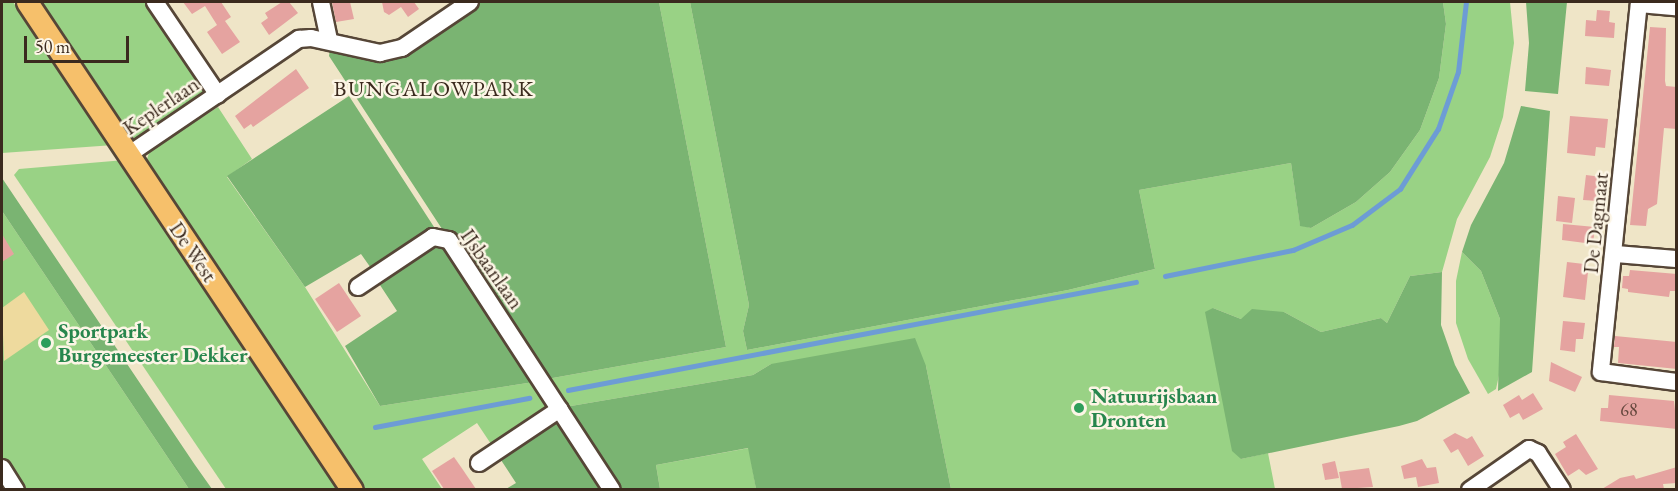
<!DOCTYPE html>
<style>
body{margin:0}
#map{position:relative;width:1678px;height:491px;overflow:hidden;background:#efe5c7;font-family:"EB Garamond",serif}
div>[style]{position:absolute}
.green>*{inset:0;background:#99d285}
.forest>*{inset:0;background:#7ab472}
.sand>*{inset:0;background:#eeda9e}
.stream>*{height:4.5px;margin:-2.25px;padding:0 2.25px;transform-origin:2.25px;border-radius:2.25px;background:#6d9cd5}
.building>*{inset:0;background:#e5a3a0}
.roads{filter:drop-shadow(2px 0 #564637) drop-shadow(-2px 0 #564637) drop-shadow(0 2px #564637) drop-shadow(0 -2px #564637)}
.minor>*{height:16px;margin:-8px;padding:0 8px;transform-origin:8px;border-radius:8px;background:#fff}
.major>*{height:21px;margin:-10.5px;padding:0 10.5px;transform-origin:10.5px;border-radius:10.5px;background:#f6c06b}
.dots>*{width:16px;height:16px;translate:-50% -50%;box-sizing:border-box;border:3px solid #fcf5e5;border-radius:50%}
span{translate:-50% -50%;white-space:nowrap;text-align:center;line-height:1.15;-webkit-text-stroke:5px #fcf5e5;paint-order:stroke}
.number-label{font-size:18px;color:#66483e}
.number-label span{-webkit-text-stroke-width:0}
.street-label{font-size:21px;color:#3b2a1e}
.leisure-label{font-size:21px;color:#27864d;font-weight:700}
.left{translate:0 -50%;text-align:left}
.neighbourhood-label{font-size:22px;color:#3b2a1e;letter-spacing:1.5px}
.frame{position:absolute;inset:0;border:3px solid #3b2a1e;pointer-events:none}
.scale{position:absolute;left:24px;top:36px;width:105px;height:27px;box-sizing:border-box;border:3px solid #3b2a1e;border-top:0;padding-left:8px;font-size:18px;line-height:21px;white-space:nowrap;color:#3b2a1e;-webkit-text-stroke:4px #fcf5e5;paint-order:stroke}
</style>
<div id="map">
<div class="green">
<div style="clip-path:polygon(2px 2px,13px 2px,114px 145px,2px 153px)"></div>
<div style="clip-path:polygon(36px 2px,147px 2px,208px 94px,139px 140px,130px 138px)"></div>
<div style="clip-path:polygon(659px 2px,690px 2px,749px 305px,743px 331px,747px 350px,1068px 290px,1155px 269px,1139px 190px,1291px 163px,1300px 225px,1311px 228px,1356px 202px,1390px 172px,1420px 130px,1439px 78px,1446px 24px,1443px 2px,1510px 2px,1514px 43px,1503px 117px,1490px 157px,1457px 219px,1442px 272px,1410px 276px,1387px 323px,1381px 318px,1321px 332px,1284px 312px,1241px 319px,1213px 308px,1241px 459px,1268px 453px,1275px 489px,951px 489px,926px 366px,771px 364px,753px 375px,565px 407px,547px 379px,726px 347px)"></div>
<div style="clip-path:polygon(218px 107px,252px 159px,227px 177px,305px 287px,380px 406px,534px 382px,546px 401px,544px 412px,493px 447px,477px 423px,422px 459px,442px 489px,362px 489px,145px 165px,150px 150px)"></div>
<div style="clip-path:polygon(125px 160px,346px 489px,226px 489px,14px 175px,19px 169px)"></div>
<div style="clip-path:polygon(2px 211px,189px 489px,2px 489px)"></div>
<div style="clip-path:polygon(1462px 252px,1481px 271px,1500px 319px,1501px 366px,1496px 389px,1488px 394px,1468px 359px,1456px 323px,1456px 281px)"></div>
<div style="clip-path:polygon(749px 448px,756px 489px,660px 489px,656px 465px)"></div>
</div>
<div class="forest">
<div style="clip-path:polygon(481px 2px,659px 2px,726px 347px,547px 379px,450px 232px,442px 229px,329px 56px,330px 49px,372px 59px,395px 59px)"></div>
<div style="clip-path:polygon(690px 2px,1443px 2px,1446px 24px,1439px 78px,1420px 130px,1390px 172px,1356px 202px,1311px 228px,1300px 226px,1291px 163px,1139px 190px,1155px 269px,1068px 290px,747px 350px,743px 331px,749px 305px)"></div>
<div style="clip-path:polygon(1526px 2px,1567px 2px,1558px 94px,1525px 91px,1529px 43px)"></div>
<div style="clip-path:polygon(349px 96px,436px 230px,373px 271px,361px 254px,305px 287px,227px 176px)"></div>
<div style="clip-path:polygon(1521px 106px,1550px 111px,1532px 372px,1498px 391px,1500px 319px,1481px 271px,1462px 252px,1471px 225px,1504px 163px)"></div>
<div style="clip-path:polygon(2px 178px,195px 465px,212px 489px,189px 489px,2px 211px)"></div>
<div style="clip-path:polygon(435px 244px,443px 244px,534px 382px,380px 406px,345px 346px,397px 311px,378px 282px)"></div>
<div style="clip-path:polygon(1442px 272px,1441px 325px,1455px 365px,1470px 393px,1417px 421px,1399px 426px,1241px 459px,1232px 451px,1205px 312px,1213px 308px,1241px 319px,1252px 309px,1284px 312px,1321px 332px,1381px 318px,1387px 323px,1410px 276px)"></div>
<div style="clip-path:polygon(915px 338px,926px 366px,951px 489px,756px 489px,748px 448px,656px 465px,660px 489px,618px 489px,565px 407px,753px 375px,771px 364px)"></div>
<div style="clip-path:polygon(552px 422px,560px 423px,604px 489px,506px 489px,516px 483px,499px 457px)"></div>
</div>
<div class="sand">
<div style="clip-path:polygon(24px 292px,49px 330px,4px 361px,2px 308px)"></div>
</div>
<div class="stream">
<div style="left:1165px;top:276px;width:131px;rotate:-11.5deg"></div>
<div style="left:1293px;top:250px;width:64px;rotate:-23deg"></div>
<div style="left:1352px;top:225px;width:60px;rotate:-36.9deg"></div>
<div style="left:1400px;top:189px;width:71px;rotate:-57.7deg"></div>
<div style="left:1438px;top:129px;width:60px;rotate:-70.7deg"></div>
<div style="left:1458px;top:72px;width:70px;rotate:-83.5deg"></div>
<div style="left:568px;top:390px;width:578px;rotate:-10.77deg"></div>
<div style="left:375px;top:427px;width:157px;rotate:-10.7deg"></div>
</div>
<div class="building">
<div style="clip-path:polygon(183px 2px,221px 2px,231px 17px,225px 21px,240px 42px,222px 54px,207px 32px,217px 25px,205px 6px,192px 14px)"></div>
<div style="clip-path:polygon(282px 2px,289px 2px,298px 13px,269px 35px,261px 23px,268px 18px,265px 13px)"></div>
<div style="clip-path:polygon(332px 2px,350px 2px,354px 19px,336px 22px)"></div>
<div style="clip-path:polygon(382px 2px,414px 2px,419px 9px,408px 17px,401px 7px,389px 15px,384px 12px)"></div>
<div style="clip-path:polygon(1597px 10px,1610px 11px,1609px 22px,1615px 23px,1614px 38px,1585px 36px,1586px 20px,1596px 21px)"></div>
<div style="clip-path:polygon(1650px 27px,1666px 28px,1665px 81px,1666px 86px,1677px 87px,1677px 129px,1664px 128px,1657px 204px,1648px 209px,1646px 226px,1630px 225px)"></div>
<div style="clip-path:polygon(1586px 67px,1611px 70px,1609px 86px,1585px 84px)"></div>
<div style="clip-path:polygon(296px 69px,309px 88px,253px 127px,251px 124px,244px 129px,235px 116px)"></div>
<div style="clip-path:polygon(1570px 116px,1608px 119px,1605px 148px,1596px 147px,1595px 156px,1567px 153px)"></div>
<div style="clip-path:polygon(1586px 175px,1602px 177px,1599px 201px,1583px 200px)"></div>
<div style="clip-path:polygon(1558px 196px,1575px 198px,1572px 223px,1556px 221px)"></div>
<div style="clip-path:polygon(1563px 224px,1595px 227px,1593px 244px,1562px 240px)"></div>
<div style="clip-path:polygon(2px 234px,14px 254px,2px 262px)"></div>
<div style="clip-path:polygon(1567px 262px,1584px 264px,1583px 272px,1588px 272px,1585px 300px,1563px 297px)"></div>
<div style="clip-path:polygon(1630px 270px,1677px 274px,1677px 291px,1670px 291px,1669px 297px,1628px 292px,1628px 289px,1622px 288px,1623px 276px,1629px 276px)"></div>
<div style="clip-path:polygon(339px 283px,361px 316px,337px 332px,315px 299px)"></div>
<div style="clip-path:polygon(1563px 321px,1585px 323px,1583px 339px,1576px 339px,1575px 352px,1560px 350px)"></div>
<div style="clip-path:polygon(1615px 336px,1677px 342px,1677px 369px,1618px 363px,1619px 347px,1614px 347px)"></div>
<div style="clip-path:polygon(1551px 362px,1582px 377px,1575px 392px,1549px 381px)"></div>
<div style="clip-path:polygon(1533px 393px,1543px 409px,1523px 420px,1519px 413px,1510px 418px,1503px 405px,1519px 395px,1522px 400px)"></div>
<div style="clip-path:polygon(1609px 395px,1674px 401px,1677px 429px,1600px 421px,1601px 408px,1608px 408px)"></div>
<div style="clip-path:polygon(1455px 433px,1467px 439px,1472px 436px,1484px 456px,1468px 466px,1458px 449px,1451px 453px,1443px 440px)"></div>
<div style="clip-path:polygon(1576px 434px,1598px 469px,1586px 475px,1579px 469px,1568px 476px,1555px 454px,1566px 447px,1563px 442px)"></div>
<div style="clip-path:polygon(454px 457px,461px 467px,476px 489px,444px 489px,432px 471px)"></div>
<div style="clip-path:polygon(1422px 459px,1427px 468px,1436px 467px,1439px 483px,1418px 487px,1416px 477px,1404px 479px,1401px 466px)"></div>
<div style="clip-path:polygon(1335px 461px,1339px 478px,1325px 480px,1322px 464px)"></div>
<div style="clip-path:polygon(1677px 467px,1677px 483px,1663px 484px,1664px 489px,1602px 489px,1620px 478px,1634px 475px,1636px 479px)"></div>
<div style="clip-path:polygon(1369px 468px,1373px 487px,1342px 489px,1339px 472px)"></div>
</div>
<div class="roads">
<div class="minor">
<div style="left:155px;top:2px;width:112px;rotate:55.9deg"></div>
<div style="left:321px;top:2px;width:40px;rotate:78deg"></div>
<div style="left:1639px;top:2px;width:372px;rotate:95.9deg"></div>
<div style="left:1601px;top:372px;width:76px;rotate:7.6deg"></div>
<div style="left:1639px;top:4px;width:37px;rotate:5deg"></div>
<div style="left:128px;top:155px;width:207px;rotate:-34.2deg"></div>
<div style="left:299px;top:39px;width:12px;rotate:-5deg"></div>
<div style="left:311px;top:38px;width:71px;rotate:12.3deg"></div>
<div style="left:380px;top:53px;width:23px;rotate:-13deg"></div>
<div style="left:402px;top:48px;width:82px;rotate:-34.1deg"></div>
<div style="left:1616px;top:254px;width:60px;rotate:4.8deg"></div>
<div style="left:358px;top:287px;width:90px;rotate:-33.7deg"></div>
<div style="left:433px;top:237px;width:16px;rotate:11deg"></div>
<div style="left:449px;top:240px;width:298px;rotate:56.9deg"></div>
<div style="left:479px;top:463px;width:97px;rotate:-33.7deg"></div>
<div style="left:2px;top:468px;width:26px;rotate:58deg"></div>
<div style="left:1470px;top:490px;width:72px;rotate:-34.8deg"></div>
<div style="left:1529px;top:449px;width:10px;rotate:24deg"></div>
<div style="left:1538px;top:453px;width:44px;rotate:57deg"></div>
</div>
<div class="major">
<div style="left:27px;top:2px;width:586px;rotate:56.34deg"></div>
</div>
</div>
<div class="dots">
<div style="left:46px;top:343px;background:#2e9e5b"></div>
<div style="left:1079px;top:408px;background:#2e9e5b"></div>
</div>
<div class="number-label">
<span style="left:1629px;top:410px">68</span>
</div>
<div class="street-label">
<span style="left:161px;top:106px;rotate:-34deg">Keplerlaan</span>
<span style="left:1596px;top:223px;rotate:-84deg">De Dagmaat</span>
<span style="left:193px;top:252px;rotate:56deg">De West</span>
<span style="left:492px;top:269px;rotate:55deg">IJsbaanlaan</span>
</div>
<div class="leisure-label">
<span class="left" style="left:58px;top:343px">Sportpark<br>Burgemeester Dekker</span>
<span class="left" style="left:1091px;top:408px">Natuurijsbaan<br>Dronten</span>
</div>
<div class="neighbourhood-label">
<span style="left:434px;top:89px">BUNGALOWPARK</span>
</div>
<div class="frame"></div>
<div class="scale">50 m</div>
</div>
